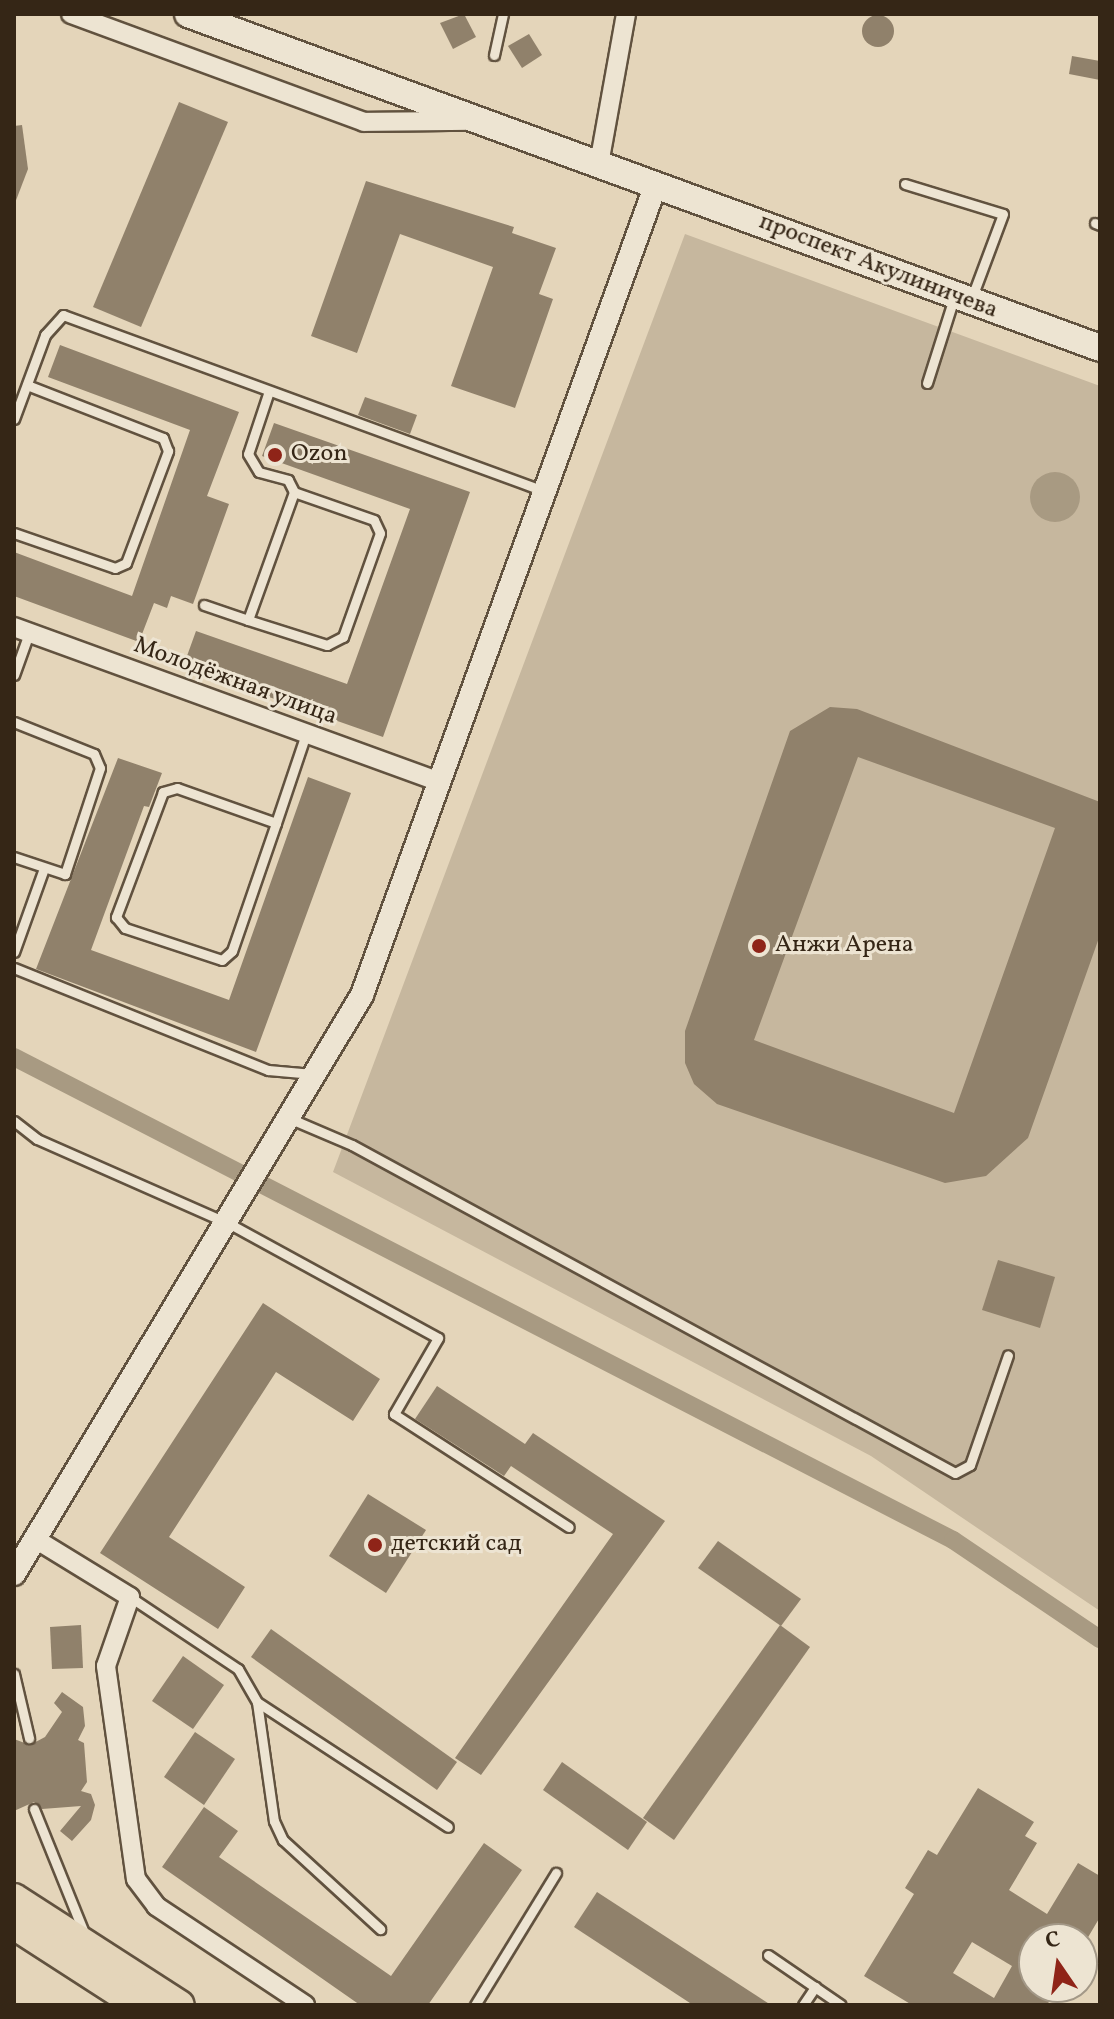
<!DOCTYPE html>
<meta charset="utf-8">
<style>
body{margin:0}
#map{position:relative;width:1114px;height:2019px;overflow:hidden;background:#e4d5ba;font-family:Vollkorn,serif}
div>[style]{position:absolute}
.green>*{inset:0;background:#c6b79e}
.water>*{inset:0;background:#a89a82}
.round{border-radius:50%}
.canal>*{height:18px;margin:-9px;padding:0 9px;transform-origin:9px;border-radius:9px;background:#a89a82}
.building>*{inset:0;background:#90816b}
.roads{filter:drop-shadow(2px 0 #61523f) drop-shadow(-2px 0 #61523f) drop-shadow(0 2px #61523f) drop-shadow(0 -2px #61523f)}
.service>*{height:9px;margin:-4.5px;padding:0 4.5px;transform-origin:4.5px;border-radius:4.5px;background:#ede4d2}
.minor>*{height:18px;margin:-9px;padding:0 9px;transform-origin:9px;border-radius:9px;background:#ede4d2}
.tertiary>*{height:22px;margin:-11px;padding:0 11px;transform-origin:11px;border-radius:11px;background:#ede4d2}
.secondary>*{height:26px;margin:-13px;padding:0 13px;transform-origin:13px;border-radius:13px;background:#ede4d2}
.primary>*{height:28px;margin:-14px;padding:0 14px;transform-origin:14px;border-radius:14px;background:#e4d5ba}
.dots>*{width:22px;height:22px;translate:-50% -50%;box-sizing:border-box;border:4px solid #ede4d2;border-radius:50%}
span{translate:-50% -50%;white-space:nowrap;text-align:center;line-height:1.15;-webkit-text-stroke:6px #ede4d2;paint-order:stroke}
.street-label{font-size:24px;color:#352616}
.poi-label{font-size:24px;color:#352616}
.left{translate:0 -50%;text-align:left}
.frame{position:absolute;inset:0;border:16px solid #352616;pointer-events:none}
.north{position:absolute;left:1018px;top:1923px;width:80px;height:80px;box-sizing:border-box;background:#ede4d2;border:2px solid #a39887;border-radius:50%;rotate:347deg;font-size:22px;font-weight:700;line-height:32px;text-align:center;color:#352616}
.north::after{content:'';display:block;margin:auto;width:28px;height:36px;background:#8f2418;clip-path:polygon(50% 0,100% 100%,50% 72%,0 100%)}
</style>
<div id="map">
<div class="green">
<div style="clip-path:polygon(685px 234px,1100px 386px,1100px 1611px,871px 1456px,333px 1172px)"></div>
</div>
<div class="water">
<div class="round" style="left:1030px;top:472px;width:50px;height:50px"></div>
</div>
<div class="canal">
<div style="left:14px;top:1057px;width:1056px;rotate:27.22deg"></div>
<div style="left:953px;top:1540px;width:177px;rotate:34deg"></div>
</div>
<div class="building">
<div style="clip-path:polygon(464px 14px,476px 37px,453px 49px,440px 23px)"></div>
<div class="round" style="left:862px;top:15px;width:32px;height:32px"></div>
<div style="clip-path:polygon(529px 34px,542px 55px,522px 68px,508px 46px)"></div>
<div style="clip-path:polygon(1072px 56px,1100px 61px,1100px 80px,1069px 74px)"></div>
<div style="clip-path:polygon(179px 102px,228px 122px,141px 327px,93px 307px)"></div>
<div style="clip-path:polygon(22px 125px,28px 169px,15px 203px,14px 126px)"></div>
<div style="clip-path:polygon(366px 181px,514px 227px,512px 233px,556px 248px,539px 294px,553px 299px,515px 408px,451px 386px,493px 267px,400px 234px,357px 353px,311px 336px)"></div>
<div style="clip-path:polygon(60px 345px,239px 412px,207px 496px,229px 504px,193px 604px,171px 596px,167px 608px,154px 603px,139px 642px,14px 596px,14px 552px,132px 596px,190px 430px,48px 377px)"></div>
<div style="clip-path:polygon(365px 397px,417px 415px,410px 434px,358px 415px)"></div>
<div style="clip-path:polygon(274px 423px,470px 492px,383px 737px,183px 667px,196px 631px,347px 684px,410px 509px,262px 456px)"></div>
<div style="clip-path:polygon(evenodd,830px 707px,857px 709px,1100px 802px,1100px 935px,1028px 1138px,986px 1176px,945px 1183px,717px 1104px,694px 1084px,685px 1063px,685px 1031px,790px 731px,830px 707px,858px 757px,1055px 828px,954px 1113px,754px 1040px,858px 757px)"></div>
<div style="clip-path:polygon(118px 758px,162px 773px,149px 807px,144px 806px,91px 950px,229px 1000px,308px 777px,351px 793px,256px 1052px,36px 969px)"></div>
<div style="clip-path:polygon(998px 1260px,1055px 1277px,1040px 1328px,982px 1310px)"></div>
<div style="clip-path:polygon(263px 1303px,380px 1379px,353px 1421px,276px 1372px,169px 1537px,245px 1587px,218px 1629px,100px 1553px)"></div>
<div style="clip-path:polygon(437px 1386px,525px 1444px,533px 1433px,665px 1521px,481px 1775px,455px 1758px,613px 1534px,511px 1466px,504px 1476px,415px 1419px)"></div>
<div style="clip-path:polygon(368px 1494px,426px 1530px,386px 1593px,329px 1556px)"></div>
<div style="clip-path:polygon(718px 1541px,801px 1599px,781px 1626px,698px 1568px)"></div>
<div style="clip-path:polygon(81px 1625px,83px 1668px,52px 1669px,50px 1627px)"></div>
<div style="clip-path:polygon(780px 1625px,810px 1647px,674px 1840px,643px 1818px)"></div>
<div style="clip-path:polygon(271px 1629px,457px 1762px,437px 1790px,251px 1657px)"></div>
<div style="clip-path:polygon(183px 1656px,224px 1685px,193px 1729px,152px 1701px)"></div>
<div style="clip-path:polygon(62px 1692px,83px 1707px,85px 1726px,78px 1740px,84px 1743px,87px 1782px,81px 1791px,91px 1794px,95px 1805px,91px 1820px,72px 1841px,60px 1831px,81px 1806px,42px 1809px,34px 1802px,14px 1811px,14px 1739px,30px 1745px,45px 1737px,62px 1712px,54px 1703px)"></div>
<div style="clip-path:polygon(195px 1732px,235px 1759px,204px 1805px,164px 1777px)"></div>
<div style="clip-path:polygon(562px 1762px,647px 1822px,628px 1850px,543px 1790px)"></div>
<div style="clip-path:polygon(evenodd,978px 1788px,1034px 1822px,1025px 1836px,1037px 1843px,1009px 1890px,1047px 1914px,1078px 1863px,1100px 1876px,1100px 1917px,1087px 1939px,1034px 1939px,1034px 1987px,1058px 1987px,1047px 2005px,912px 2005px,864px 1976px,914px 1894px,905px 1888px,928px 1850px,937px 1855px,978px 1788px,972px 1942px,1012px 1966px,994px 1998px,953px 1973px,972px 1942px)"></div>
<div style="clip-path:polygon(204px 1807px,238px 1831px,219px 1857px,391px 1976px,484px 1843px,522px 1870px,428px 2005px,360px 2005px,162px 1867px)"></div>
<div style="clip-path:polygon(597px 1892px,771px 2005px,693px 2005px,574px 1927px)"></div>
</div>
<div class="roads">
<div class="service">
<div style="left:494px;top:55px;width:42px;rotate:-77.6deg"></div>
<div style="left:905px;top:184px;width:102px;rotate:17deg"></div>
<div style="left:1003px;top:214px;width:89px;rotate:110.5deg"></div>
<div style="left:1095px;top:223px;width:5px;rotate:22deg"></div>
<div style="left:927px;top:383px;width:89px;rotate:-72.4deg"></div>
<div style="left:269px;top:391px;width:66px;rotate:108.4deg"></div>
<div style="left:248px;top:454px;width:21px;rotate:59deg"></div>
<div style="left:259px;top:472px;width:30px;rotate:15deg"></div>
<div style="left:288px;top:480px;width:13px;rotate:63deg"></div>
<div style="left:294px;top:492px;width:136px;rotate:109.8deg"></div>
<div style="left:248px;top:620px;width:83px;rotate:17.6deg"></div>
<div style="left:327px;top:645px;width:18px;rotate:-27deg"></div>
<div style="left:343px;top:637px;width:110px;rotate:-70.4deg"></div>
<div style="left:380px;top:533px;width:14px;rotate:-115deg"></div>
<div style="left:374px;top:520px;width:85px;rotate:-160.7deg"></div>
<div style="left:14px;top:419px;width:90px;rotate:-69.7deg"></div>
<div style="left:45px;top:335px;width:27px;rotate:-48deg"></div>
<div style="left:63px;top:315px;width:512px;rotate:20.1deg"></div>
<div style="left:14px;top:533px;width:107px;rotate:19.1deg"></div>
<div style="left:115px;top:568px;width:12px;rotate:-24deg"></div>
<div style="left:126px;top:563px;width:120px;rotate:-69.4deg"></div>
<div style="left:168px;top:451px;width:14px;rotate:-111deg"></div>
<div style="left:163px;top:438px;width:146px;rotate:-158.7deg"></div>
<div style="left:204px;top:605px;width:46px;rotate:18.8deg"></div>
<div style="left:14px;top:675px;width:45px;rotate:-70.3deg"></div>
<div style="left:14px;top:722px;width:86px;rotate:21.8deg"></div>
<div style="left:94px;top:754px;width:15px;rotate:67deg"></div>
<div style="left:100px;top:768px;width:112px;rotate:108.3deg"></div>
<div style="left:65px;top:874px;width:54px;rotate:-161.6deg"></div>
<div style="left:276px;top:823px;width:105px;rotate:-160.5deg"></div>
<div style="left:177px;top:788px;width:15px;rotate:164deg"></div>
<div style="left:163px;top:792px;width:134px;rotate:110.6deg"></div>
<div style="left:116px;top:917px;width:14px;rotate:51deg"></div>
<div style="left:125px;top:928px;width:102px;rotate:18.3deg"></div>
<div style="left:222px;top:960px;width:13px;rotate:-42deg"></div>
<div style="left:232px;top:951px;width:135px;rotate:-71deg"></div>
<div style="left:276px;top:823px;width:94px;rotate:-71.4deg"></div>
<div style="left:14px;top:952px;width:89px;rotate:-70.3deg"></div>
<div style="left:14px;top:968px;width:274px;rotate:21.9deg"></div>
<div style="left:268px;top:1070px;width:45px;rotate:5.1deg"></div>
<div style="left:291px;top:1119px;width:66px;rotate:23.1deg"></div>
<div style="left:352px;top:1145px;width:686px;rotate:28.54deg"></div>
<div style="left:955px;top:1473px;width:17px;rotate:-28deg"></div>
<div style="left:970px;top:1465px;width:116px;rotate:-70.9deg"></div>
<div style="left:14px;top:1121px;width:29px;rotate:38deg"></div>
<div style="left:37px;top:1139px;width:211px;rotate:23.8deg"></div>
<div style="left:230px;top:1224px;width:237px;rotate:28.7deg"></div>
<div style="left:438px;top:1338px;width:88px;rotate:120.1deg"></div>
<div style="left:394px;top:1414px;width:208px;rotate:32.9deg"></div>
<div style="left:130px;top:1597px;width:130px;rotate:33.7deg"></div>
<div style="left:238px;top:1669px;width:38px;rotate:60deg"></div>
<div style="left:257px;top:1702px;width:120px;rotate:81.9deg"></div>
<div style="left:274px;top:1821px;width:21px;rotate:65deg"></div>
<div style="left:283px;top:1840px;width:132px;rotate:42.5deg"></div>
<div style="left:14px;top:1674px;width:66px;rotate:76.8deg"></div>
<div style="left:257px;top:1702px;width:228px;rotate:33.2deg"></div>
<div style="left:34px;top:1809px;width:136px;rotate:68deg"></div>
<div style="left:768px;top:1955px;width:88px;rotate:34.4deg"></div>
<div style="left:475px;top:2005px;width:155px;rotate:-58.5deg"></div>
<div style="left:803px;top:2005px;width:22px;rotate:-56deg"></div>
</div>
<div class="minor">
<div style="left:71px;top:14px;width:312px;rotate:20.2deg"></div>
<div style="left:364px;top:122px;width:101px;rotate:-0.6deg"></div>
<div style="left:599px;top:164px;width:152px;rotate:-79.8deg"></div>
<div style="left:14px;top:627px;width:453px;rotate:20deg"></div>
<div style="left:37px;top:1540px;width:109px;rotate:31.5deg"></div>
<div style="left:130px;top:1597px;width:73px;rotate:109.2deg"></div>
<div style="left:106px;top:1666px;width:215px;rotate:82deg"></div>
<div style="left:136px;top:1879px;width:34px;rotate:53deg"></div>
<div style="left:156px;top:1906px;width:179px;rotate:33.6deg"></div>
</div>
<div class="tertiary">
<div style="left:14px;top:1574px;width:676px;rotate:-58.99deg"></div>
<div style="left:362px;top:995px;width:863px;rotate:-70.07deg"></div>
</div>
<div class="secondary">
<div style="left:188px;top:14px;width:971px;rotate:20.11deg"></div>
</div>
<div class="primary">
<div style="left:14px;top:1898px;width:197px;rotate:32.8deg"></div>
<div style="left:14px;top:1925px;width:148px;rotate:32.8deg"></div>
</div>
</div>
<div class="dots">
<div style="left:275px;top:455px;background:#8f2418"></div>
<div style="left:759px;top:946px;background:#8f2418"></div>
<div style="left:375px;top:1545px;background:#8f2418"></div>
</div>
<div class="street-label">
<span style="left:878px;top:267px;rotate:21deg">проспект Акулиничева</span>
<span style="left:235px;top:682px;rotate:20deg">Молодёжная улица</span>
</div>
<div class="poi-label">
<span class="left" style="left:291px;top:455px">Ozon</span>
<span class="left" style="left:775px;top:946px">Анжи Арена</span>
<span class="left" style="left:391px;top:1545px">детский сад</span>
</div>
<div class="frame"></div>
<div class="north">С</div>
</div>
